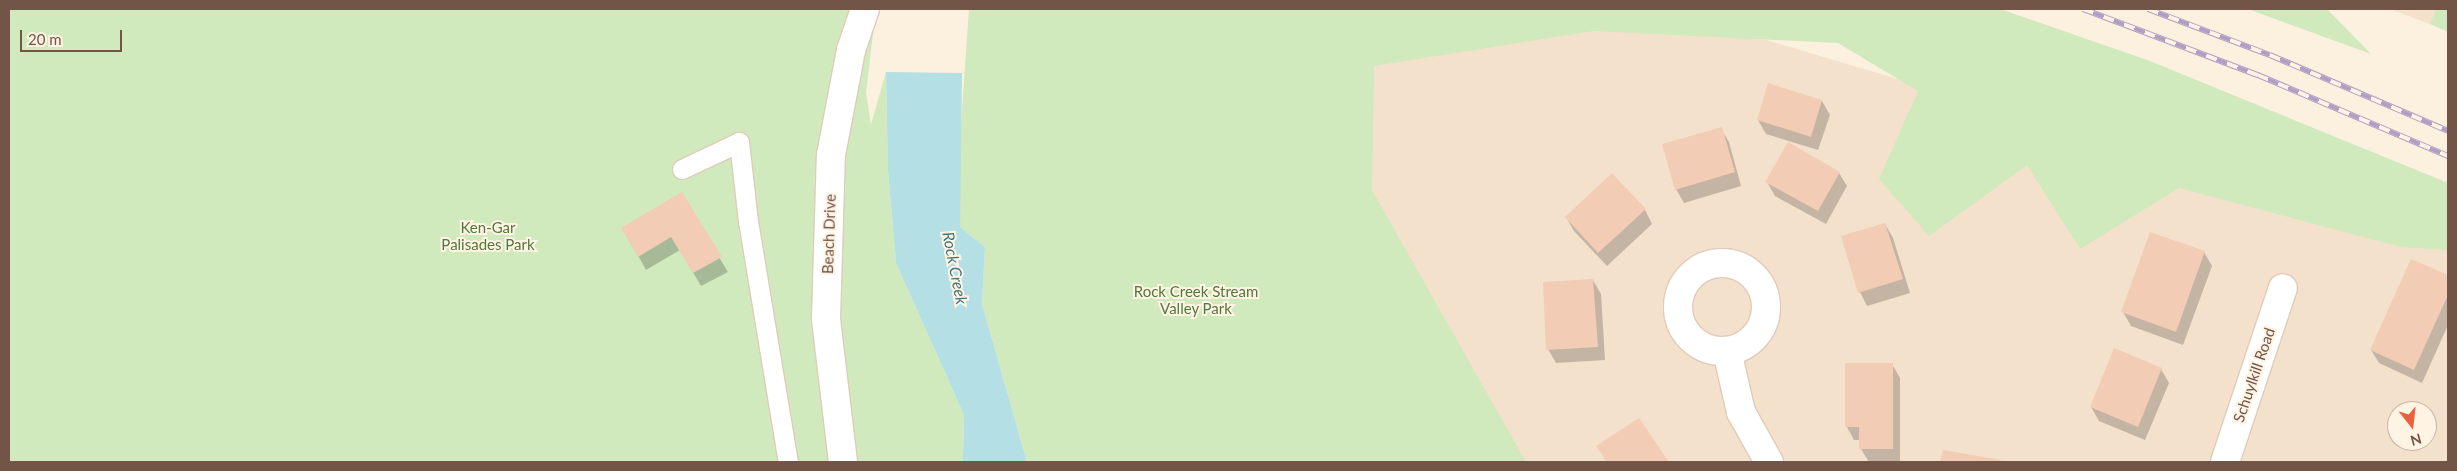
<!DOCTYPE html>
<style>
body{margin:0}
#map{position:relative;width:2457px;height:471px;overflow:hidden;background:#fcf0de;font-family:Lato,sans-serif}
div>[style]{position:absolute}
.residential>*{inset:0;background:#f4e1cc}
.green>*{inset:0;background:#d0e9bd}
.water>*{inset:0;background:#b3dfe5}
.shadow>*{inset:0;background:#0003}
.building>*{inset:0;background:#f2ccb5}
.roads{filter:drop-shadow(1px 0 #e0cbba) drop-shadow(-1px 0 #e0cbba) drop-shadow(0 1px #e0cbba) drop-shadow(0 -1px #e0cbba)}
.lane>*{height:19px;margin:-9.5px;padding:0 9.5px;transform-origin:9.5px;border-radius:9.5px;background:#fff}
.street>*{height:28px;margin:-14px;padding:0 14px;transform-origin:14px;border-radius:14px;background:#fff}
.street>.ring{margin:-14px;padding:0;box-sizing:content-box;background:none;border:28px solid #fff;border-radius:50%}
.secondary>*{height:28px;margin:-14px;padding:0 14px;transform-origin:14px;border-radius:14px;background:#fff}
.rail>*{height:5.5px;margin-top:-2.75px;transform-origin:0;background:repeating-linear-gradient(90deg,#fff4e4 0 11px,#b29ec4 0 22px);box-sizing:border-box;border-block:1px solid #b29ec4}
span{translate:-50% -50%;white-space:nowrap;text-align:center;line-height:1.15;-webkit-text-stroke:4px #fff4e4;paint-order:stroke}
.park-label{font-size:15px;color:#51783e}
.street-label{font-size:15px;color:#725546}
.water-label{font-size:16px;color:#3d767f;font-style:italic}
.frame{position:absolute;inset:0;border:10px solid #725546;pointer-events:none}
.north{position:absolute;left:2387px;top:401px;width:50px;height:50px;box-sizing:border-box;background:#fff4e4;border:1px solid #c7b4a5;border-radius:50%;rotate:164deg;font-size:14px;font-weight:700;line-height:20px;text-align:center;color:#725546}
.north::after{content:'';display:block;margin:auto;width:18px;height:22px;background:#ea613f;clip-path:polygon(50% 0,100% 100%,50% 72%,0 100%)}
.scale{position:absolute;left:20px;top:30px;width:102px;height:22px;box-sizing:border-box;border:2px solid #725546;border-top:0;padding-left:6px;font-size:15px;line-height:18px;white-space:nowrap;color:#725546;-webkit-text-stroke:4px #fff4e4;paint-order:stroke}
</style>
<div id="map">
<div class="residential">
<div style="clip-path:polygon(evenodd,1451px 9px,1662px 9px,2448px 242px,2448px 462px,1498px 462px,1329px 206px,1342px 76px,1451px 9px,2397px 411px,2427px 411px,2427px 441px,2397px 441px,2397px 411px)"></div>
<div style="clip-path:polygon(2390px 9px,2436px 9px,2430px 24px)"></div>
</div>
<div class="green">
<div style="clip-path:polygon(9px 9px,876px 9px,866px 93px,871px 125px,886px 72px,888px 171px,896px 263px,964px 415px,963px 453px,967px 462px,9px 462px)"></div>
<div style="clip-path:polygon(969px 9px,2000px 9px,2150px 61px,2448px 183px,2448px 250px,2401px 247px,2179px 188px,2080px 249px,2027px 165px,1929px 236px,1879px 179px,1918px 91px,1838px 43px,1593px 31px,1374px 66px,1372px 190px,1526px 462px,1027px 462px,982px 304px,985px 247px,960px 227px,958px 166px)"></div>
<div style="clip-path:polygon(2248px 9px,2327px 9px,2371px 54px)"></div>
<div style="clip-path:polygon(2436px 9px,2448px 9px,2448px 32px,2430px 24px)"></div>
</div>
<div class="water">
<div style="clip-path:polygon(886px 72px,962px 73px,960px 227px,985px 247px,982px 304px,1027px 462px,964px 462px,963px 459px,964px 415px,896px 263px,888px 171px)"></div>
</div>
<div class="shadow">
<div style="clip-path:polygon(1822px 101px,1830px 115px,1818px 150px,1766px 134px,1758px 120px)"></div>
<div style="clip-path:polygon(1721px 129px,1729px 142px,1741px 186px,1684px 203px,1676px 189px)"></div>
<div style="clip-path:polygon(1839px 173px,1847px 186px,1826px 224px,1775px 196px,1767px 182px)"></div>
<div style="clip-path:polygon(681px 194px,728px 272px,701px 286px,680px 250px,646px 270px,623px 228px)"></div>
<div style="clip-path:polygon(1645px 210px,1652px 224px,1607px 266px,1574px 231px,1566px 217px)"></div>
<div style="clip-path:polygon(1885px 224px,1893px 238px,1910px 293px,1867px 306px,1860px 292px)"></div>
<div style="clip-path:polygon(2204px 252px,2212px 266px,2183px 345px,2131px 326px,2123px 312px)"></div>
<div style="clip-path:polygon(2412px 260px,2448px 277px,2448px 325px,2422px 383px,2379px 363px,2371px 350px)"></div>
<div style="clip-path:polygon(1593px 280px,1601px 294px,1605px 360px,1556px 363px,1548px 349px)"></div>
<div style="clip-path:polygon(1892px 364px,1900px 378px,1900px 462px,1869px 462px,1861px 449px,1861px 440px,1854px 440px,1847px 427px)"></div>
<div style="clip-path:polygon(2161px 369px,2169px 383px,2145px 440px,2099px 421px,2091px 407px)"></div>
<div style="clip-path:polygon(1638px 420px,1667px 462px,1607px 462px,1598px 447px)"></div>
<div style="clip-path:polygon(1944px 451px,2000px 461px,2001px 462px,1941px 462px)"></div>
</div>
<div class="building">
<div style="clip-path:polygon(1768px 83px,1822px 100px,1811px 137px,1757px 120px)"></div>
<div style="clip-path:polygon(1722px 127px,1735px 172px,1675px 190px,1662px 144px)"></div>
<div style="clip-path:polygon(1788px 142px,1840px 172px,1818px 211px,1765px 182px)"></div>
<div style="clip-path:polygon(1612px 173px,1646px 209px,1598px 253px,1565px 217px)"></div>
<div style="clip-path:polygon(682px 192px,722px 257px,693px 273px,671px 237px,638px 257px,621px 228px)"></div>
<div style="clip-path:polygon(1885px 223px,1903px 279px,1858px 293px,1841px 236px)"></div>
<div style="clip-path:polygon(2150px 232px,2205px 251px,2176px 332px,2121px 312px)"></div>
<div style="clip-path:polygon(2411px 259px,2448px 275px,2448px 295px,2414px 370px,2370px 350px)"></div>
<div style="clip-path:polygon(1593px 279px,1598px 347px,1546px 350px,1543px 282px)"></div>
<div style="clip-path:polygon(2114px 348px,2162px 368px,2138px 427px,2090px 407px)"></div>
<div style="clip-path:polygon(1845px 363px,1893px 363px,1893px 449px,1859px 449px,1859px 427px,1845px 427px)"></div>
<div style="clip-path:polygon(1639px 418px,1669px 462px,1607px 462px,1596px 446px)"></div>
<div style="clip-path:polygon(1943px 450px,2001px 460px,2000px 462px,1940px 462px)"></div>
</div>
<div class="roads">
<div class="lane">
<div style="left:682px;top:169px;width:63px;rotate:-25.3deg"></div>
<div style="left:739px;top:142px;width:80px;rotate:83.5deg"></div>
<div style="left:748px;top:221px;width:244px;rotate:80.6deg"></div>
</div>
<div class="street">
<div class="ring" style="left:1678px;top:263px;width:60px;height:60px"></div>
<div style="left:1727px;top:351px;width:63px;rotate:77.1deg"></div>
<div style="left:1741px;top:412px;width:57px;rotate:60.8deg"></div>
<div style="left:2225px;top:462px;width:183px;rotate:-71.6deg"></div>
</div>
<div class="secondary">
<div style="left:843px;top:462px;width:144px;rotate:-96.8deg"></div>
<div style="left:826px;top:319px;width:164px;rotate:-88.3deg"></div>
<div style="left:831px;top:155px;width:107px;rotate:-79.2deg"></div>
<div style="left:851px;top:50px;width:43px;rotate:-71.1deg"></div>
</div>
</div>
<div class="rail">
<div style="left:2083px;top:9px;width:187px;rotate:20.7deg"></div>
<div style="left:2258px;top:75px;width:207px;rotate:23.1deg"></div>
<div style="left:2148px;top:9px;width:130px;rotate:20.7deg"></div>
<div style="left:2270px;top:55px;width:194px;rotate:23.1deg"></div>
</div>
<div class="park-label">
<span style="left:488px;top:236px">Ken-Gar<br>Palisades Park</span>
<span style="left:1196px;top:300px">Rock Creek Stream<br>Valley Park</span>
</div>
<div class="street-label">
<span style="left:829px;top:234px;rotate:-88deg">Beach Drive</span>
<span style="left:2254px;top:375px;rotate:-71deg">Schuylkill Road</span>
</div>
<div class="water-label">
<span style="left:955px;top:268px;rotate:79deg">Rock Creek</span>
</div>
<div class="frame"></div>
<div class="north">N</div>
<div class="scale">20 m</div>
</div>
